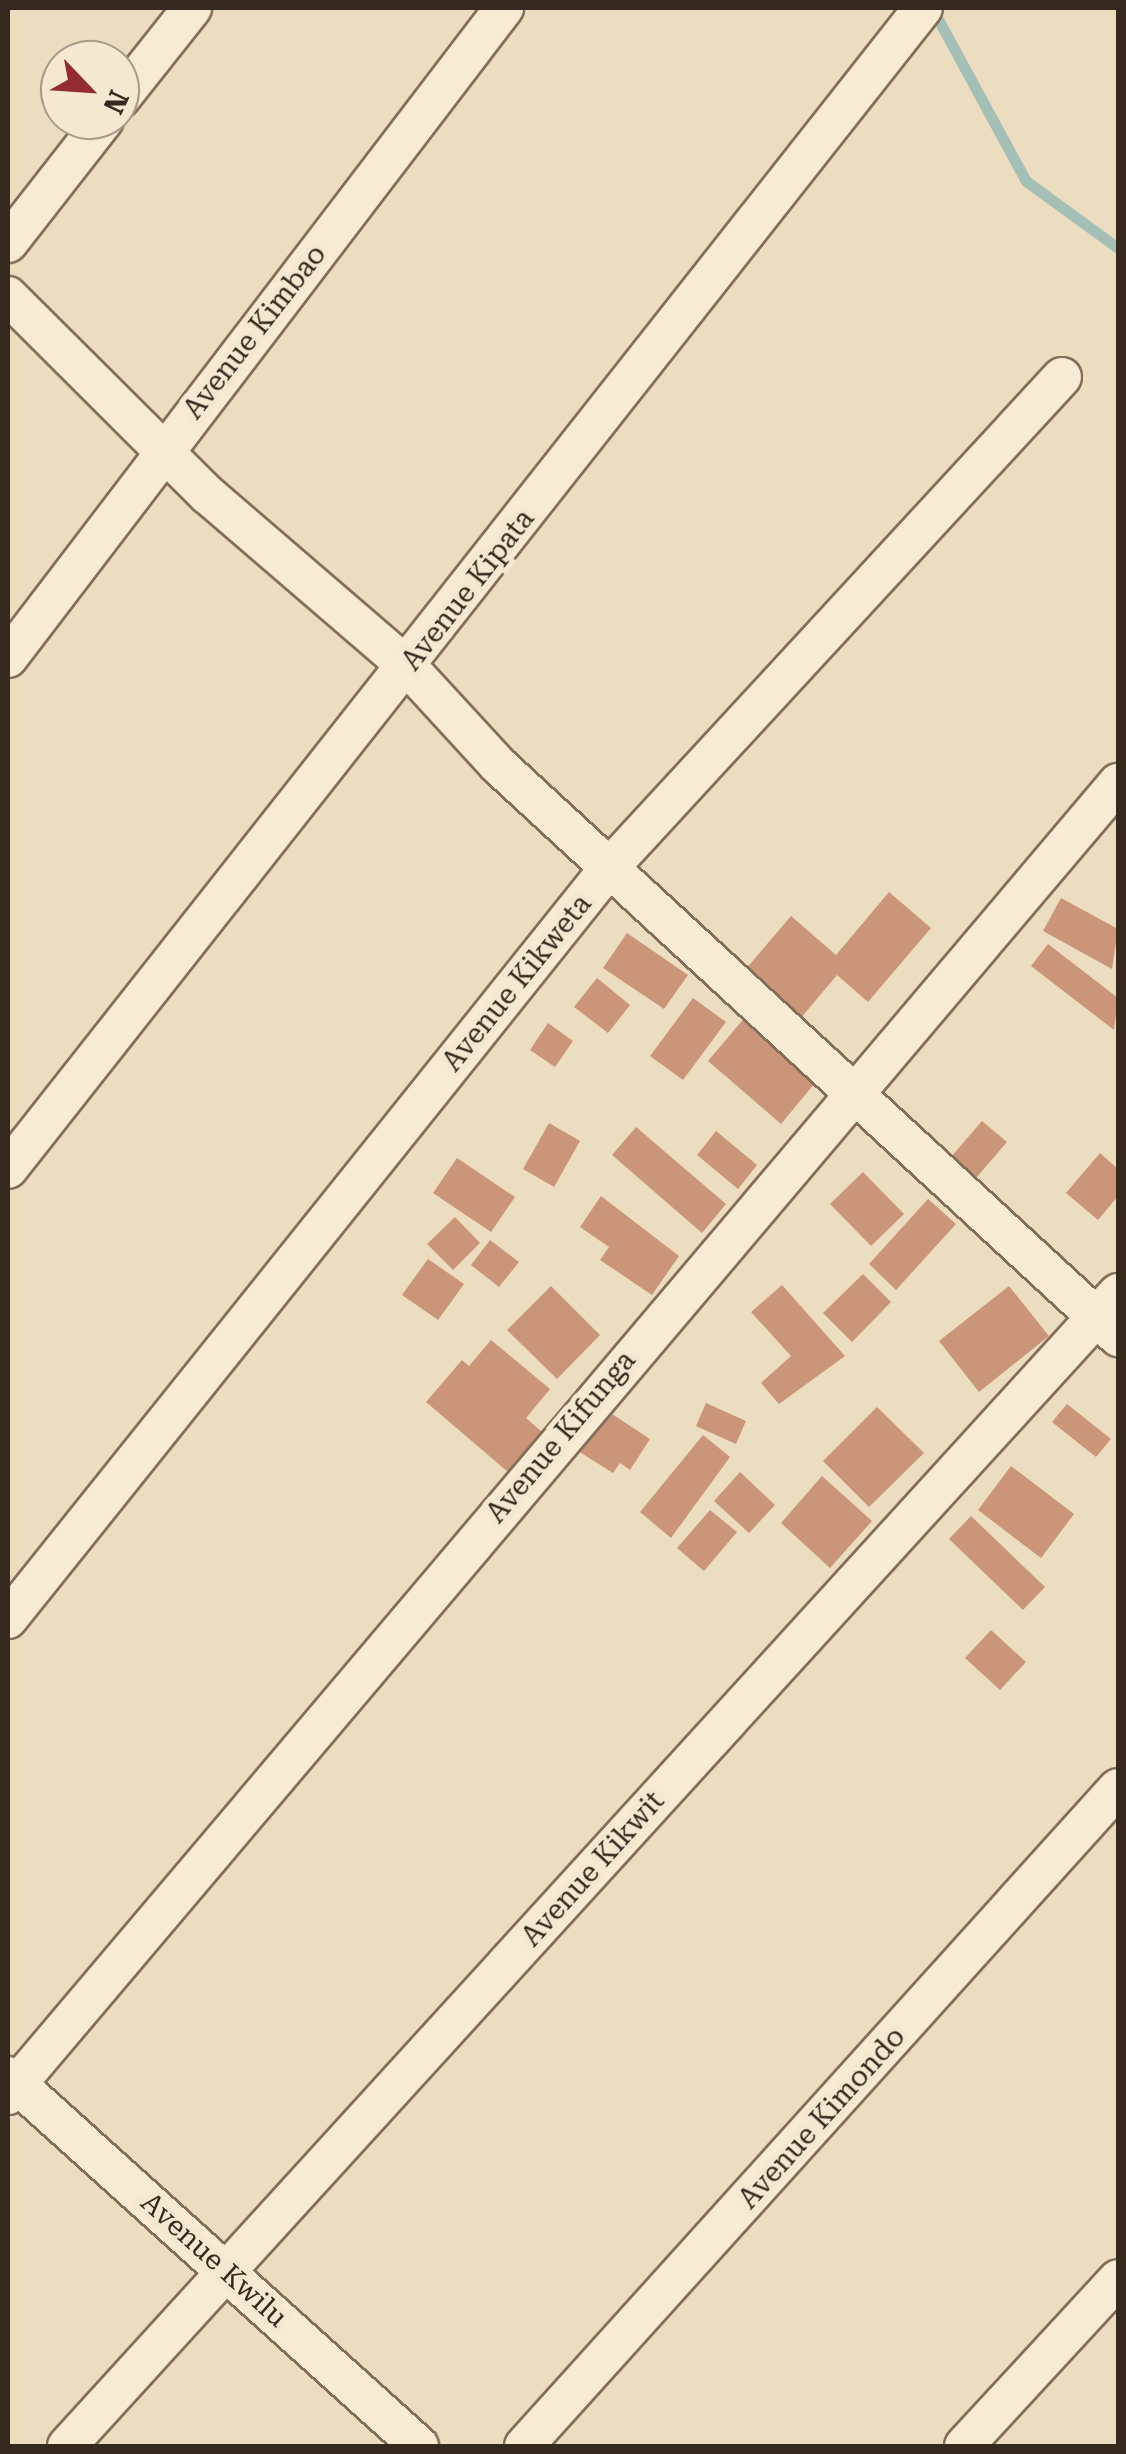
<!DOCTYPE html>
<style>
body{margin:0}
#map{position:relative;width:1126px;height:2454px;overflow:hidden;background:#ecddc1;font-family:"Roboto Serif",serif}
div>[style]{position:absolute}
.stream>*{height:11px;margin:-5.5px;padding:0 5.5px;transform-origin:5.5px;border-radius:5.5px;background:#a4bfb5}
.building>*{inset:0;background:#ca9578}
.roads{filter:drop-shadow(2px 0 #856e59) drop-shadow(-2px 0 #856e59) drop-shadow(0 2px #856e59) drop-shadow(0 -2px #856e59)}
.street>*{height:38px;margin:-19px;padding:0 19px;transform-origin:19px;border-radius:19px;background:#f8ebd4}
span{translate:-50% -50%;white-space:nowrap;text-align:center;line-height:1.15;-webkit-text-stroke:10px #f4e8d1;paint-order:stroke}
.street-label{font-size:28px;color:#35281d}
.frame{position:absolute;inset:0;border:10px solid #35281d;pointer-events:none}
.north{position:absolute;left:40px;top:40px;width:100px;height:100px;box-sizing:border-box;background:#f4e8d1;border:2px solid #a89b89;border-radius:50%;rotate:115deg;font-size:28px;font-weight:700;line-height:40px;text-align:center;color:#35281d}
.north::after{content:'';display:block;margin:auto;width:35px;height:45px;background:#932b32;clip-path:polygon(50% 0,100% 100%,50% 72%,0 100%)}
</style>
<div id="map">
<div class="stream">
<div style="left:932px;top:8px;width:197px;rotate:61.5deg"></div>
<div style="left:1026px;top:181px;width:114px;rotate:36.1deg"></div>
</div>
<div class="building">
<div style="clip-path:polygon(889px 892px,931px 928px,868px 1002px,837px 975px,795px 1025px,739px 977px,791px 916px,836px 955px)"></div>
<div style="clip-path:polygon(1061px 898px,1118px 929px,1112px 969px,1043px 931px)"></div>
<div style="clip-path:polygon(627px 933px,688px 975px,664px 1009px,603px 968px)"></div>
<div style="clip-path:polygon(1048px 944px,1118px 998px,1114px 1030px,1031px 966px)"></div>
<div style="clip-path:polygon(597px 978px,630px 1005px,608px 1033px,574px 1007px)"></div>
<div style="clip-path:polygon(693px 998px,726px 1022px,683px 1080px,650px 1056px)"></div>
<div style="clip-path:polygon(752px 1009px,825px 1071px,781px 1124px,708px 1061px)"></div>
<div style="clip-path:polygon(548px 1023px,573px 1041px,555px 1067px,530px 1050px)"></div>
<div style="clip-path:polygon(982px 1121px,1007px 1142px,970px 1185px,945px 1164px)"></div>
<div style="clip-path:polygon(549px 1123px,580px 1141px,554px 1187px,523px 1169px)"></div>
<div style="clip-path:polygon(636px 1127px,726px 1204px,702px 1233px,612px 1155px)"></div>
<div style="clip-path:polygon(716px 1131px,757px 1165px,738px 1189px,697px 1155px)"></div>
<div style="clip-path:polygon(1100px 1153px,1118px 1169px,1118px 1196px,1098px 1220px,1066px 1193px)"></div>
<div style="clip-path:polygon(457px 1158px,515px 1197px,491px 1232px,433px 1193px)"></div>
<div style="clip-path:polygon(863px 1172px,904px 1214px,871px 1246px,830px 1204px)"></div>
<div style="clip-path:polygon(601px 1196px,679px 1256px,652px 1295px,600px 1260px,609px 1247px,580px 1227px)"></div>
<div style="clip-path:polygon(928px 1199px,956px 1224px,896px 1290px,869px 1264px)"></div>
<div style="clip-path:polygon(455px 1217px,480px 1243px,453px 1270px,427px 1244px)"></div>
<div style="clip-path:polygon(490px 1240px,519px 1262px,499px 1287px,471px 1265px)"></div>
<div style="clip-path:polygon(428px 1259px,464px 1284px,438px 1320px,402px 1295px)"></div>
<div style="clip-path:polygon(863px 1274px,891px 1302px,852px 1342px,823px 1313px)"></div>
<div style="clip-path:polygon(782px 1285px,845px 1356px,779px 1404px,761px 1383px,791px 1356px,751px 1312px)"></div>
<div style="clip-path:polygon(551px 1286px,600px 1335px,557px 1379px,507px 1330px)"></div>
<div style="clip-path:polygon(1009px 1286px,1049px 1336px,979px 1392px,939px 1341px)"></div>
<div style="clip-path:polygon(491px 1340px,550px 1389px,526px 1418px,542px 1432px,508px 1472px,426px 1402px,462px 1360px,469px 1366px)"></div>
<div style="clip-path:polygon(706px 1403px,746px 1421px,736px 1444px,696px 1426px)"></div>
<div style="clip-path:polygon(1067px 1404px,1111px 1439px,1096px 1457px,1052px 1422px)"></div>
<div style="clip-path:polygon(877px 1407px,924px 1453px,869px 1507px,823px 1461px)"></div>
<div style="clip-path:polygon(606px 1410px,650px 1439px,630px 1470px,620px 1463px,613px 1473px,578px 1451px)"></div>
<div style="clip-path:polygon(703px 1435px,730px 1457px,671px 1538px,640px 1512px)"></div>
<div style="clip-path:polygon(1011px 1466px,1074px 1514px,1041px 1558px,978px 1510px)"></div>
<div style="clip-path:polygon(740px 1472px,775px 1505px,749px 1533px,714px 1501px)"></div>
<div style="clip-path:polygon(822px 1476px,872px 1521px,830px 1568px,781px 1523px)"></div>
<div style="clip-path:polygon(710px 1510px,737px 1532px,704px 1571px,677px 1548px)"></div>
<div style="clip-path:polygon(971px 1516px,1045px 1587px,1023px 1610px,949px 1539px)"></div>
<div style="clip-path:polygon(991px 1630px,1026px 1662px,1000px 1690px,965px 1658px)"></div>
</div>
<div class="roads">
<div class="street">
<div style="left:120px;top:99px;width:116px;rotate:-51.6deg"></div>
<div style="left:8px;top:243px;width:156px;rotate:-52deg"></div>
<div style="left:8px;top:296px;width:282px;rotate:44.9deg"></div>
<div style="left:208px;top:495px;width:264px;rotate:40.7deg"></div>
<div style="left:408px;top:667px;width:133px;rotate:47.4deg"></div>
<div style="left:498px;top:765px;width:844px;rotate:42.69deg"></div>
<div style="left:8px;top:658px;width:818px;rotate:-52.65deg"></div>
<div style="left:8px;top:1169px;width:1478px;rotate:-51.76deg"></div>
<div style="left:8px;top:1619px;width:962px;rotate:-51.33deg"></div>
<div style="left:609px;top:868px;width:668px;rotate:-47.31deg"></div>
<div style="left:8px;top:2076px;width:553px;rotate:41.99deg"></div>
<div style="left:8px;top:2095px;width:1719px;rotate:-49.77deg"></div>
<div style="left:67px;top:2446px;width:1560px;rotate:-47.65deg"></div>
<div style="left:524px;top:2446px;width:886px;rotate:-47.93deg"></div>
<div style="left:964px;top:2446px;width:227px;rotate:-47.3deg"></div>
</div>
</div>
<div class="street-label">
<span style="left:255px;top:332px;rotate:-52deg">Avenue Kimbao</span>
<span style="left:468px;top:590px;rotate:-52deg">Avenue Kipata</span>
<span style="left:517px;top:983px;rotate:-51deg">Avenue Kikweta</span>
<span style="left:561px;top:1437px;rotate:-50deg">Avenue Kifunga</span>
<span style="left:593px;top:1869px;rotate:-48deg">Avenue Kikwit</span>
<span style="left:822px;top:2118px;rotate:-48deg">Avenue Kimondo</span>
<span style="left:214px;top:2260px;rotate:42deg">Avenue Kwilu</span>
</div>
<div class="frame"></div>
<div class="north">N</div>
</div>
